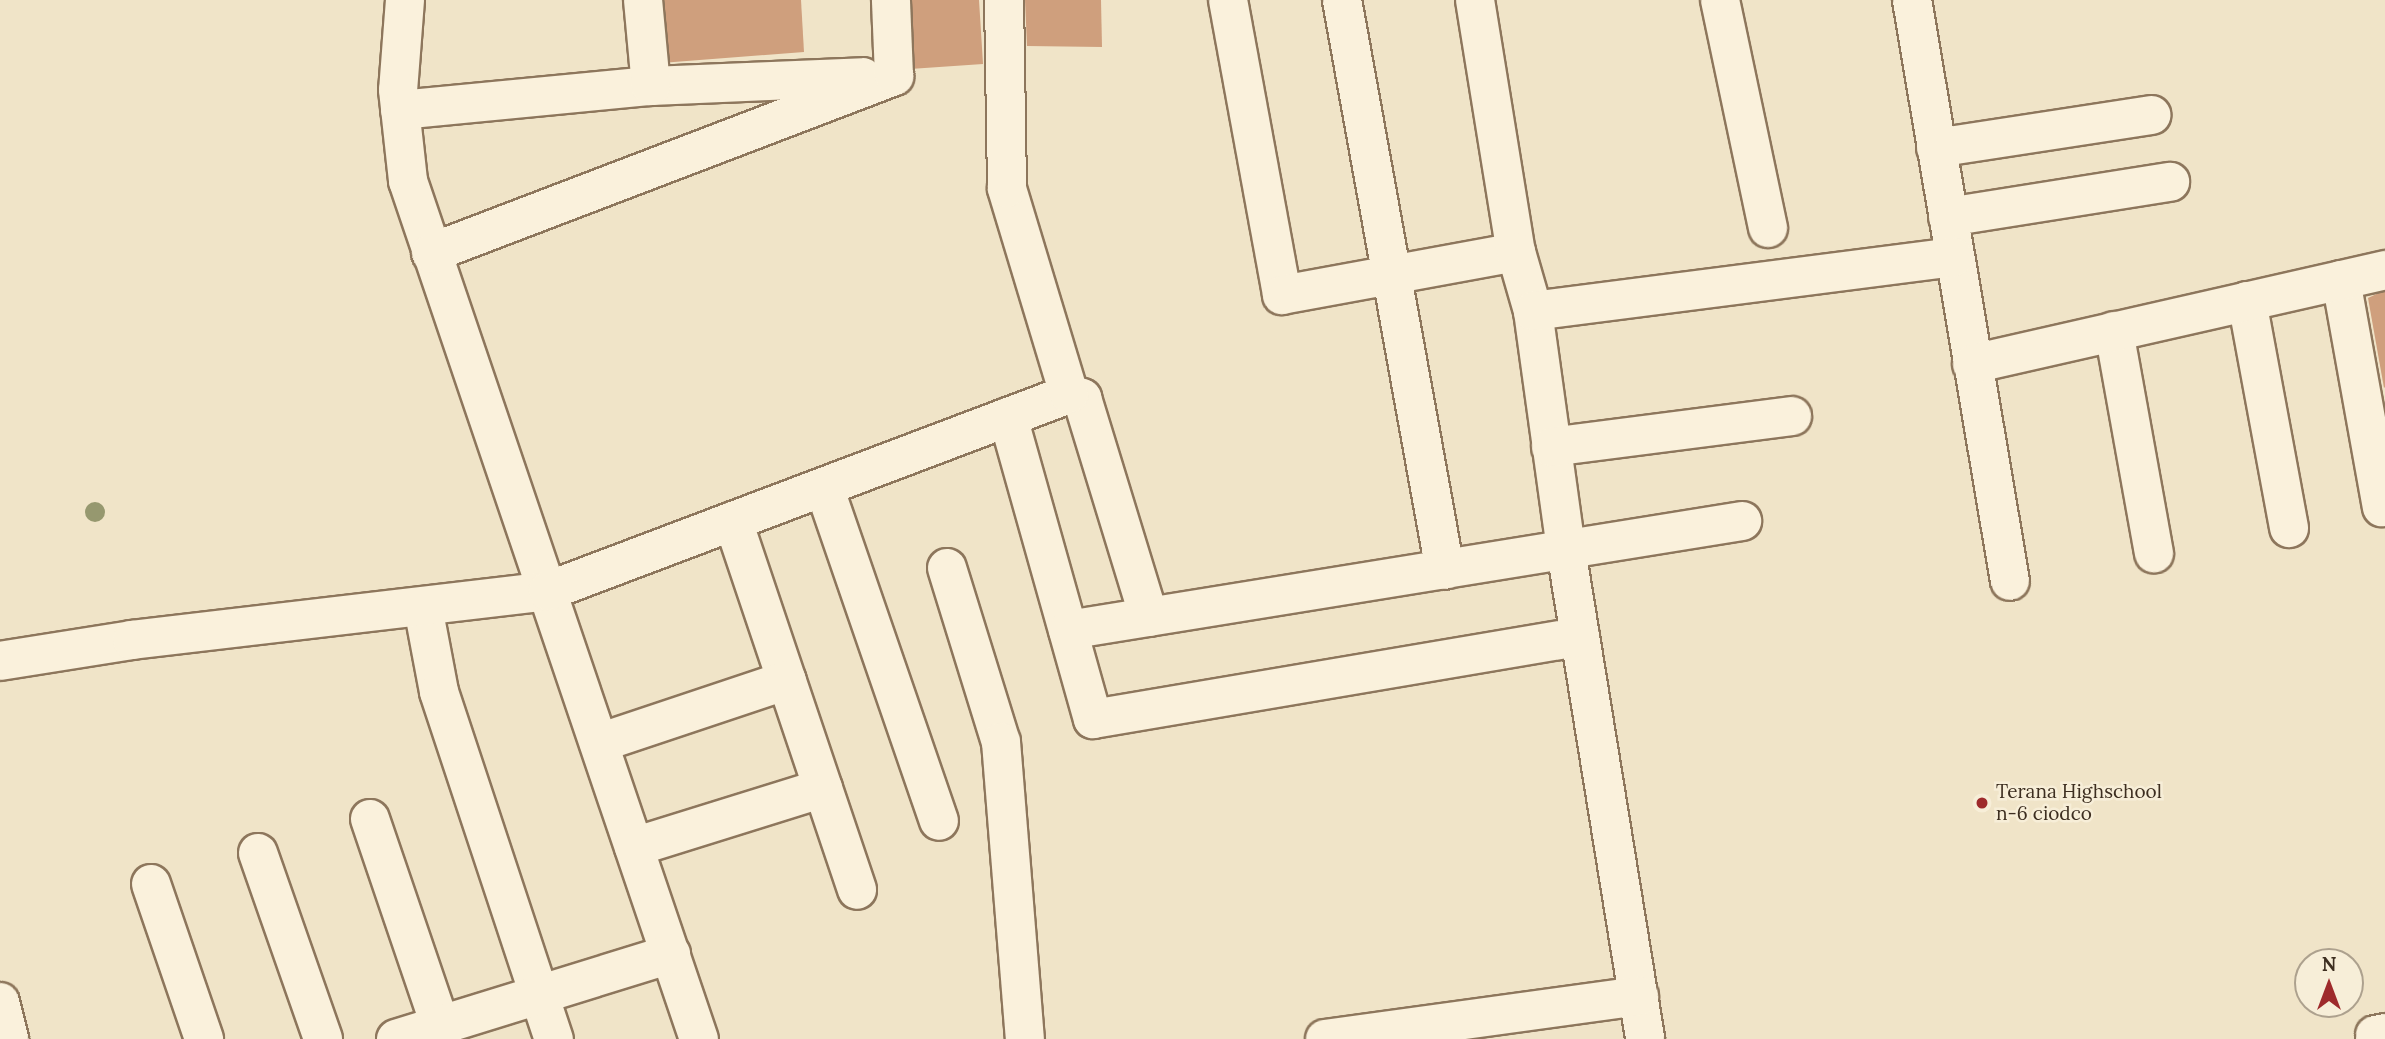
<!DOCTYPE html>
<style>
body{margin:0}
#map{position:relative;width:2385px;height:1039px;overflow:hidden;background:#f0e4c8;font-family:Lora,serif}
div>[style]{position:absolute}
.building>*{inset:0;background:#cf9f7d}
.roads{filter:drop-shadow(2px 0 #8d765c) drop-shadow(-2px 0 #8d765c) drop-shadow(0 2px #8d765c) drop-shadow(0 -2px #8d765c)}
.minor>*{height:38px;margin:-19px;padding:0 19px;transform-origin:19px;border-radius:19px;background:#faf1dc}
.trees>*{width:20px;height:20px;margin:-10px;border-radius:50%;background:#96986f}
.dots>*{width:19px;height:19px;translate:-50% -50%;box-sizing:border-box;border:4px solid #f7eed8;border-radius:50%}
span{translate:-50% -50%;white-space:nowrap;text-align:center;line-height:1.15;-webkit-text-stroke:5px #f7eed8;paint-order:stroke}
.poi-label{font-size:19px;color:#3d2e20}
.left{translate:0 -50%;text-align:left}
.north{position:absolute;left:2294px;top:948px;width:70px;height:70px;box-sizing:border-box;background:#f7eed8;border:2px solid #ada18e;border-radius:50%;rotate:0deg;font-size:19px;font-weight:700;line-height:28px;text-align:center;color:#3d2e20}
.north::after{content:'';display:block;margin:auto;width:24px;height:32px;background:#9e2a2b;clip-path:polygon(50% 0,100% 100%,50% 72%,0 100%)}
</style>
<div id="map">
<div class="building">
<div style="clip-path:polygon(659px 0,801px 0,804px 52px,661px 63px)"></div>
<div style="clip-path:polygon(906px 0,979px 0,983px 64px,910px 69px)"></div>
<div style="clip-path:polygon(1025px 0,1101px 0,1102px 47px,1027px 46px)"></div>
<div style="clip-path:polygon(2385px 290px,2385px 387px,2384px 388px,2368px 298px)"></div>
</div>
<div class="roads">
<div class="minor">
<div style="left:405px;top:0;width:90px;rotate:94.4deg"></div>
<div style="left:398px;top:90px;width:92px;rotate:83.7deg"></div>
<div style="left:408px;top:181px;width:906px;rotate:71.27deg"></div>
<div style="left:1228px;top:0;width:300px;rotate:79.6deg"></div>
<div style="left:1282px;top:295px;width:238px;rotate:-10.4deg"></div>
<div style="left:1342px;top:0;width:579px;rotate:79.76deg"></div>
<div style="left:1475px;top:0;width:255px;rotate:80.8deg"></div>
<div style="left:1516px;top:252px;width:61px;rotate:73.9deg"></div>
<div style="left:1533px;top:311px;width:241px;rotate:82.1deg"></div>
<div style="left:1566px;top:550px;width:495px;rotate:80.8deg"></div>
<div style="left:1720px;top:0;width:233px;rotate:78.1deg"></div>
<div style="left:1912px;top:0;width:589px;rotate:80.43deg"></div>
<div style="left:651px;top:86px;width:212px;rotate:-2.4deg"></div>
<div style="left:400px;top:110px;width:252px;rotate:-5.5deg"></div>
<div style="left:651px;top:86px;width:86px;rotate:-95.3deg"></div>
<div style="left:1936px;top:148px;width:218px;rotate:-8.7deg"></div>
<div style="left:1948px;top:217px;width:225px;rotate:-9deg"></div>
<div style="left:431px;top:253px;width:496px;rotate:-20.9deg"></div>
<div style="left:894px;top:76px;width:76px;rotate:-92.3deg"></div>
<div style="left:2341px;top:280px;width:231px;rotate:79.8deg"></div>
<div style="left:2247px;top:301px;width:231px;rotate:79.5deg"></div>
<div style="left:1533px;top:311px;width:424px;rotate:-7.3deg"></div>
<div style="left:2114px;top:331px;width:226px;rotate:79.8deg"></div>
<div style="left:1972px;top:364px;width:424px;rotate:-12.8deg"></div>
<div style="left:1069px;top:394px;width:14px;rotate:17deg"></div>
<div style="left:1082px;top:398px;width:229px;rotate:73deg"></div>
<div style="left:1008px;top:417px;width:314px;rotate:74.3deg"></div>
<div style="left:1093px;top:719px;width:494px;rotate:-9.6deg"></div>
<div style="left:1551px;top:447px;width:243px;rotate:-7.3deg"></div>
<div style="left:824px;top:487px;width:353px;rotate:71deg"></div>
<div style="left:733px;top:521px;width:389px;rotate:71.4deg"></div>
<div style="left:947px;top:568px;width:182px;rotate:72.8deg"></div>
<div style="left:1001px;top:742px;width:298px;rotate:85.4deg"></div>
<div style="left:423px;top:607px;width:86px;rotate:79.3deg"></div>
<div style="left:439px;top:692px;width:366px;rotate:71.7deg"></div>
<div style="left:1068px;top:630px;width:683px;rotate:-9.19deg"></div>
<div style="left:0;top:661px;width:134px;rotate:-9deg"></div>
<div style="left:132px;top:640px;width:419px;rotate:-6.7deg"></div>
<div style="left:548px;top:591px;width:557px;rotate:-20.71deg"></div>
<div style="left:1069px;top:394px;width:215px;rotate:-106.8deg"></div>
<div style="left:1007px;top:188px;width:188px;rotate:-90.9deg"></div>
<div style="left:599px;top:743px;width:198px;rotate:-18.5deg"></div>
<div style="left:370px;top:819px;width:218px;rotate:71.2deg"></div>
<div style="left:634px;top:847px;width:198px;rotate:-17.3deg"></div>
<div style="left:258px;top:853px;width:197px;rotate:70.7deg"></div>
<div style="left:151px;top:884px;width:164px;rotate:71.1deg"></div>
<div style="left:0;top:1002px;width:38px;rotate:76deg"></div>
<div style="left:2375px;top:1035px;width:10px;rotate:-11deg"></div>
<div style="left:396px;top:1039px;width:288px;rotate:-17.2deg"></div>
<div style="left:1325px;top:1039px;width:317px;rotate:-7.8deg"></div>
</div>
</div>
<div class="trees">
<div style="left:95px;top:512px"></div>
</div>
<div class="dots">
<div style="left:1982px;top:803px;background:#9e2a2b"></div>
</div>
<div class="poi-label">
<span class="left" style="left:1996px;top:803px">Terana Highschool<br>n-6 ciodco</span>
</div>
<div class="north">N</div>
</div>
